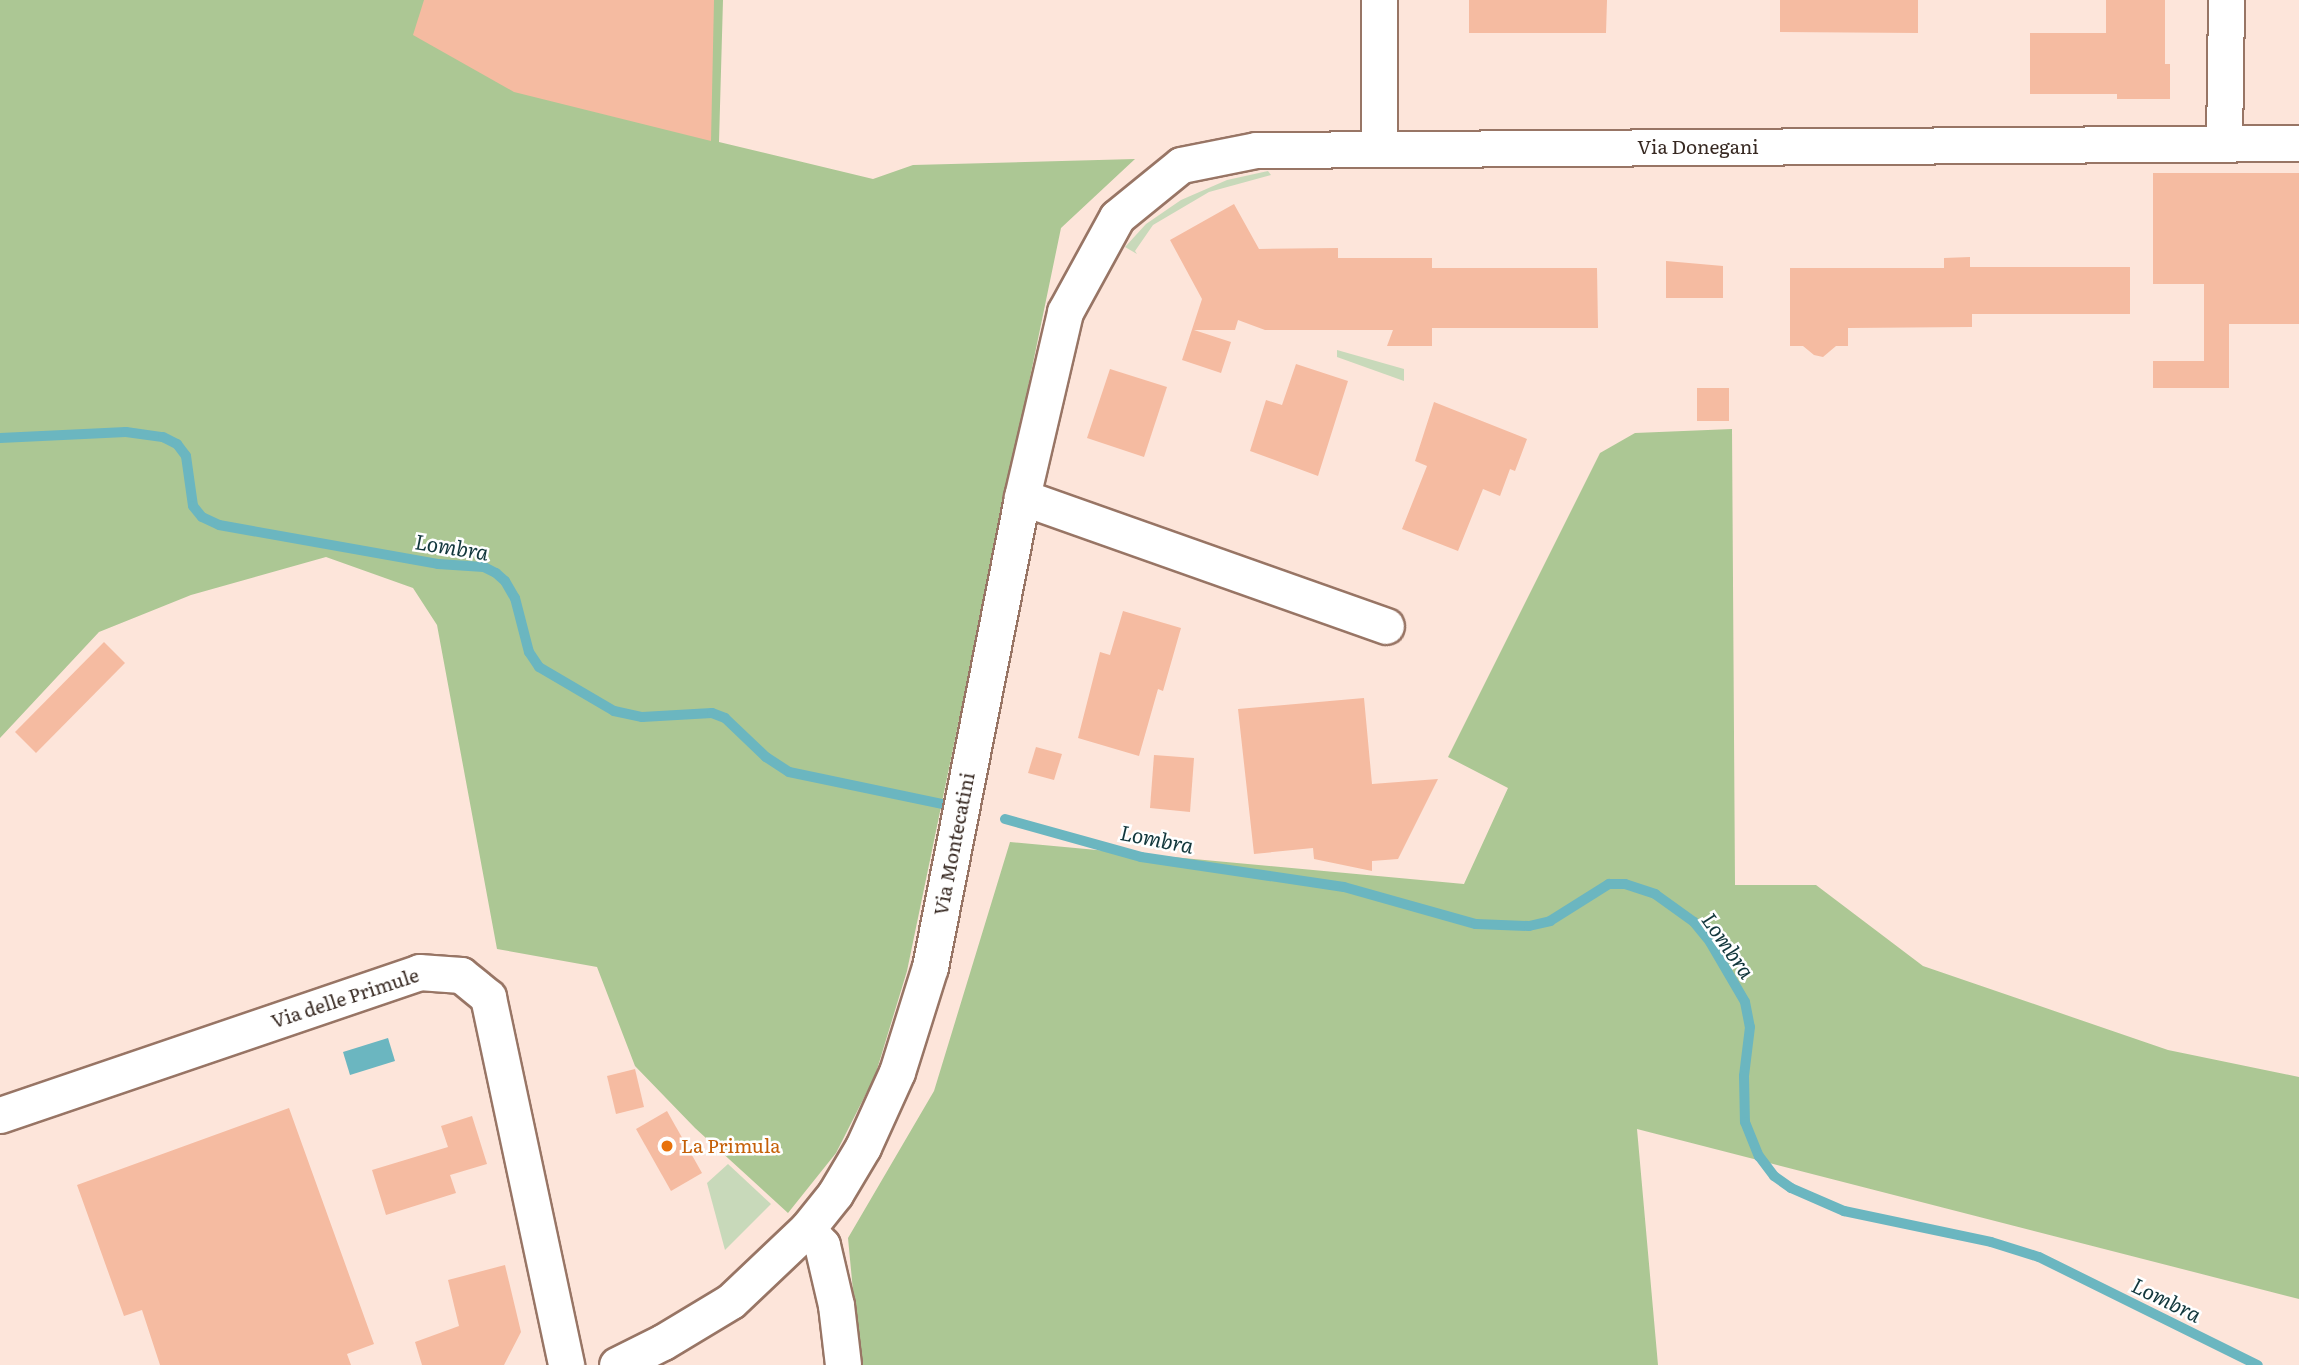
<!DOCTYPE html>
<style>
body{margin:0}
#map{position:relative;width:2299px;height:1365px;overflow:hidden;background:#fde5da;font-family:Literata,serif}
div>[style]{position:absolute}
.green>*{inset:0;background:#c8d9ba}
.forest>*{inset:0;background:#acc794}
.water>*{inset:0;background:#6bb6c0}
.stream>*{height:10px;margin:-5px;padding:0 5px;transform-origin:5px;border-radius:5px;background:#6bb6c0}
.building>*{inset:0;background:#f5bba1}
.roads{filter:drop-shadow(2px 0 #987565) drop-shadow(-2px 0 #987565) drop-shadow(0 2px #987565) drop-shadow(0 -2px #987565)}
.minor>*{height:35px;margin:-17.5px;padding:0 17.5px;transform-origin:17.5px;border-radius:17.5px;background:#fff}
.dots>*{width:19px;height:19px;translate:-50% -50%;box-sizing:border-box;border:4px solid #fff;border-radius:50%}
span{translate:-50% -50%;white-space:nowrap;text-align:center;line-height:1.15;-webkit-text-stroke:5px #fff;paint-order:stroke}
.street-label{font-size:19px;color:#372922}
.food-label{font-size:19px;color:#c56008}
.left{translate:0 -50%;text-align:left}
.water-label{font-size:21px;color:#12373c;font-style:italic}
</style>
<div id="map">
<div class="green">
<div style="clip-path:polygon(1268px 171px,1271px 175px,1209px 192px,1153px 225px,1135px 251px,1137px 254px,1125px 247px,1146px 224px,1181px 200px,1227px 180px)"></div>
<div style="clip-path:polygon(1337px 350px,1404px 369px,1404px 381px,1337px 357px)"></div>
<div style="clip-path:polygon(728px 1164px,771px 1204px,725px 1250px,707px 1183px)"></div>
</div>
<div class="forest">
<div style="clip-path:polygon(0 0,723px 0,719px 142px,873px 179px,913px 165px,1135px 159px,1061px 228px,907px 971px,875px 1076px,836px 1153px,788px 1213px,695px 1128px,635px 1066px,597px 967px,497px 949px,437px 625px,413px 588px,326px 557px,191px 595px,99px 632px,0 738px)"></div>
<div style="clip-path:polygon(1732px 429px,1735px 885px,1816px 885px,1923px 966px,2168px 1050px,2299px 1077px,2299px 1299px,1637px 1129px,1658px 1365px,860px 1365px,848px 1238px,934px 1091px,1010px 842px,1464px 884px,1508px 788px,1448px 757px,1600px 453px,1635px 433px)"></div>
</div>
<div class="water">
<div style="clip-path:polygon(388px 1038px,395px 1061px,350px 1075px,343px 1052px)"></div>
</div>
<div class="stream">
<div style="left:0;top:438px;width:126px;rotate:-2.7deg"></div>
<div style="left:126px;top:432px;width:37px;rotate:8deg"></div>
<div style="left:163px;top:437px;width:16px;rotate:27deg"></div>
<div style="left:177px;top:444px;width:15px;rotate:53deg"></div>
<div style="left:186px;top:456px;width:50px;rotate:82deg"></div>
<div style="left:193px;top:506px;width:14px;rotate:51deg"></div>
<div style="left:202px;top:517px;width:19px;rotate:25deg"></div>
<div style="left:219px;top:525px;width:222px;rotate:10.1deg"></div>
<div style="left:438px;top:564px;width:46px;rotate:3.7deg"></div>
<div style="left:484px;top:567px;width:13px;rotate:27deg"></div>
<div style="left:496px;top:573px;width:12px;rotate:42deg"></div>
<div style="left:505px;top:581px;width:20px;rotate:60deg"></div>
<div style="left:515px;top:598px;width:56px;rotate:75.5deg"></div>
<div style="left:529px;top:652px;width:18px;rotate:56deg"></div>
<div style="left:539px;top:667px;width:87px;rotate:30.4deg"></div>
<div style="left:614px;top:711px;width:29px;rotate:12deg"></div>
<div style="left:642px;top:717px;width:70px;rotate:-3.3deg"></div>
<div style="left:712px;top:713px;width:14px;rotate:21deg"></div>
<div style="left:725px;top:718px;width:57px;rotate:43.6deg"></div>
<div style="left:766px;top:757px;width:27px;rotate:33deg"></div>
<div style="left:789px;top:772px;width:156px;rotate:11.8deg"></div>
<div style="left:1005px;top:819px;width:141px;rotate:15.6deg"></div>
<div style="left:1141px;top:857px;width:205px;rotate:8.4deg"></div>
<div style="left:1344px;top:887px;width:137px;rotate:15.7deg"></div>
<div style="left:1476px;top:924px;width:53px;rotate:2.2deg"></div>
<div style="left:1529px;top:926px;width:22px;rotate:-13deg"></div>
<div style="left:1550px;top:921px;width:70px;rotate:-32.1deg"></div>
<div style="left:1609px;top:884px;width:16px"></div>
<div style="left:1625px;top:884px;width:32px;rotate:18deg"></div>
<div style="left:1655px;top:894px;width:48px;rotate:35.7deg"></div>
<div style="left:1694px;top:922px;width:26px;rotate:51deg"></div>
<div style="left:1710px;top:942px;width:69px;rotate:59.7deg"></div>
<div style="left:1745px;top:1002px;width:25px;rotate:79deg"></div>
<div style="left:1750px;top:1027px;width:49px;rotate:97deg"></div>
<div style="left:1744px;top:1076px;width:46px;rotate:88.8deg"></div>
<div style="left:1745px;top:1122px;width:37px;rotate:68deg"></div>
<div style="left:1759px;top:1156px;width:25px;rotate:53deg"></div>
<div style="left:1774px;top:1176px;width:21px;rotate:35deg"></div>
<div style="left:1791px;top:1188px;width:58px;rotate:23.5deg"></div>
<div style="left:1844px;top:1211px;width:150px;rotate:11.9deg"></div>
<div style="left:1991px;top:1242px;width:50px;rotate:17.4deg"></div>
<div style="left:2039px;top:1257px;width:244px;rotate:26.3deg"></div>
</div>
<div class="building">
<div style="clip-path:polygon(424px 0,714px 0,711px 141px,514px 92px,413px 35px)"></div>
<div style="clip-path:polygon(1469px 0,1607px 0,1606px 33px,1469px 33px)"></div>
<div style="clip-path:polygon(1780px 0,1918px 0,1918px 33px,1780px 32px)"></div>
<div style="clip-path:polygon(2106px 0,2165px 0,2165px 64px,2170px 64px,2170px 99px,2117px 99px,2117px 94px,2030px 94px,2030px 33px,2106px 33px)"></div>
<div style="clip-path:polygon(2153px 173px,2299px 173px,2299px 324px,2229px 324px,2229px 388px,2153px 388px,2153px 361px,2204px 361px,2204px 284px,2153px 284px)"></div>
<div style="clip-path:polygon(1234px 204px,1259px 249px,1338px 248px,1338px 258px,1432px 258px,1432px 268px,1597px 268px,1598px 328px,1432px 328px,1432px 346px,1387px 346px,1393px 330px,1265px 330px,1238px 320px,1235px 330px,1194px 330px,1231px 342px,1221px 373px,1182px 360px,1202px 299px,1170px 240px)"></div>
<div style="clip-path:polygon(1970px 257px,1970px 267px,2130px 267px,2130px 314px,1972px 314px,1972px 327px,1848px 328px,1848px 346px,1836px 346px,1823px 357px,1814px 355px,1803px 346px,1790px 346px,1790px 268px,1944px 268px,1944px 258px)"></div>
<div style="clip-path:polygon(1666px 261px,1723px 266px,1723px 298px,1666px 298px)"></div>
<div style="clip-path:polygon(1296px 364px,1348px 381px,1318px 476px,1250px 451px,1266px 400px,1282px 405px)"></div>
<div style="clip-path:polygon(1110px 369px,1167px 387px,1144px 457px,1087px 438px)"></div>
<div style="clip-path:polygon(1697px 388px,1729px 388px,1729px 421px,1697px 421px)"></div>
<div style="clip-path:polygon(1434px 402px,1527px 439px,1515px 471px,1510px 469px,1500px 496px,1483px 489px,1458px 551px,1402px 529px,1427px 466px,1415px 461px)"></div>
<div style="clip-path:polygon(1123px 611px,1181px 628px,1163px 691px,1158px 689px,1139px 756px,1078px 738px,1100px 652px,1110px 655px)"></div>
<div style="clip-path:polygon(104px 642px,125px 663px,36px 753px,15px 732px)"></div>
<div style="clip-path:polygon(1364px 698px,1372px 784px,1438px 779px,1398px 859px,1372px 861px,1372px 871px,1314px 859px,1313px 848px,1254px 854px,1238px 709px)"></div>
<div style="clip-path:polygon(1036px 747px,1062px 754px,1054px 780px,1028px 773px)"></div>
<div style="clip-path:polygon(1154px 755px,1194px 758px,1190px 812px,1150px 808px)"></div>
<div style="clip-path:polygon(635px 1069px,644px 1107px,616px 1114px,607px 1076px)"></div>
<div style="clip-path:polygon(289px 1108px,374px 1344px,347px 1354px,351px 1365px,160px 1365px,142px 1310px,124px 1316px,77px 1185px)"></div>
<div style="clip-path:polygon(667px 1111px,702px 1173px,671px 1191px,636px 1129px)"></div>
<div style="clip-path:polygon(472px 1116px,487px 1164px,450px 1175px,456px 1193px,386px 1215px,372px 1170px,448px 1147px,441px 1126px)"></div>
<div style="clip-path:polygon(505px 1265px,521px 1332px,504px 1365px,422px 1365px,415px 1342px,459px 1326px,448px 1280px)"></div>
</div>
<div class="roads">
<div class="minor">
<div style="left:2224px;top:144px;width:144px;rotate:-89.2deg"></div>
<div style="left:1379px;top:148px;width:148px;rotate:-90deg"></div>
<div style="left:1022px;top:497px;width:386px;rotate:19.5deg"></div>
<div style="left:0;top:1115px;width:443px;rotate:-18.8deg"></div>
<div style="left:419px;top:972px;width:42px;rotate:4.1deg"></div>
<div style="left:461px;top:975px;width:35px;rotate:39deg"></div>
<div style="left:488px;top:997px;width:376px;rotate:78deg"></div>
<div style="left:807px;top:1229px;width:22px;rotate:47deg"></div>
<div style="left:822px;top:1245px;width:62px;rotate:76.9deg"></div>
<div style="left:836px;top:1305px;width:60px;rotate:83.3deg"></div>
<div style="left:617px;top:1365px;width:51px;rotate:-26.6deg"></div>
<div style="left:663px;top:1342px;width:79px;rotate:-31.1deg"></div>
<div style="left:731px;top:1301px;width:105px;rotate:-43.5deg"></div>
<div style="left:807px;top:1229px;width:45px;rotate:-51.3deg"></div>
<div style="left:835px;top:1194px;width:55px;rotate:-59.2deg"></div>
<div style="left:863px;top:1147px;width:82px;rotate:-65.6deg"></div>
<div style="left:897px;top:1072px;width:110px;rotate:-72.6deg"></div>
<div style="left:930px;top:967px;width:479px;rotate:-78.9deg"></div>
<div style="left:1022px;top:497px;width:190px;rotate:-76.9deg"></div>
<div style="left:1065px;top:312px;width:108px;rotate:-61.3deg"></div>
<div style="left:1117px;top:217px;width:82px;rotate:-39.1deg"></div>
<div style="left:1181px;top:165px;width:76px;rotate:-11.3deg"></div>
<div style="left:1256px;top:150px;width:1043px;rotate:-0.38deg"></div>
</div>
</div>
<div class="dots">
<div style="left:667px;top:1146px;background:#e8710a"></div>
</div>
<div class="street-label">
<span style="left:1698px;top:147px">Via Donegani</span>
<span style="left:954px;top:844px;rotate:-79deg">Via Montecatini</span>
<span style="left:345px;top:998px;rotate:-18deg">Via delle Primule</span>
</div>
<div class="food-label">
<span class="left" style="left:681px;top:1146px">La Primula</span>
</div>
<div class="water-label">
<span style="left:452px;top:546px;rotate:9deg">Lombra</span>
<span style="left:1157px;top:838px;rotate:11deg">Lombra</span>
<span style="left:1729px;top:945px;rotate:55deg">Lombra</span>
<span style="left:2167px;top:1299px;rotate:26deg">Lombra</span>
</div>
</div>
